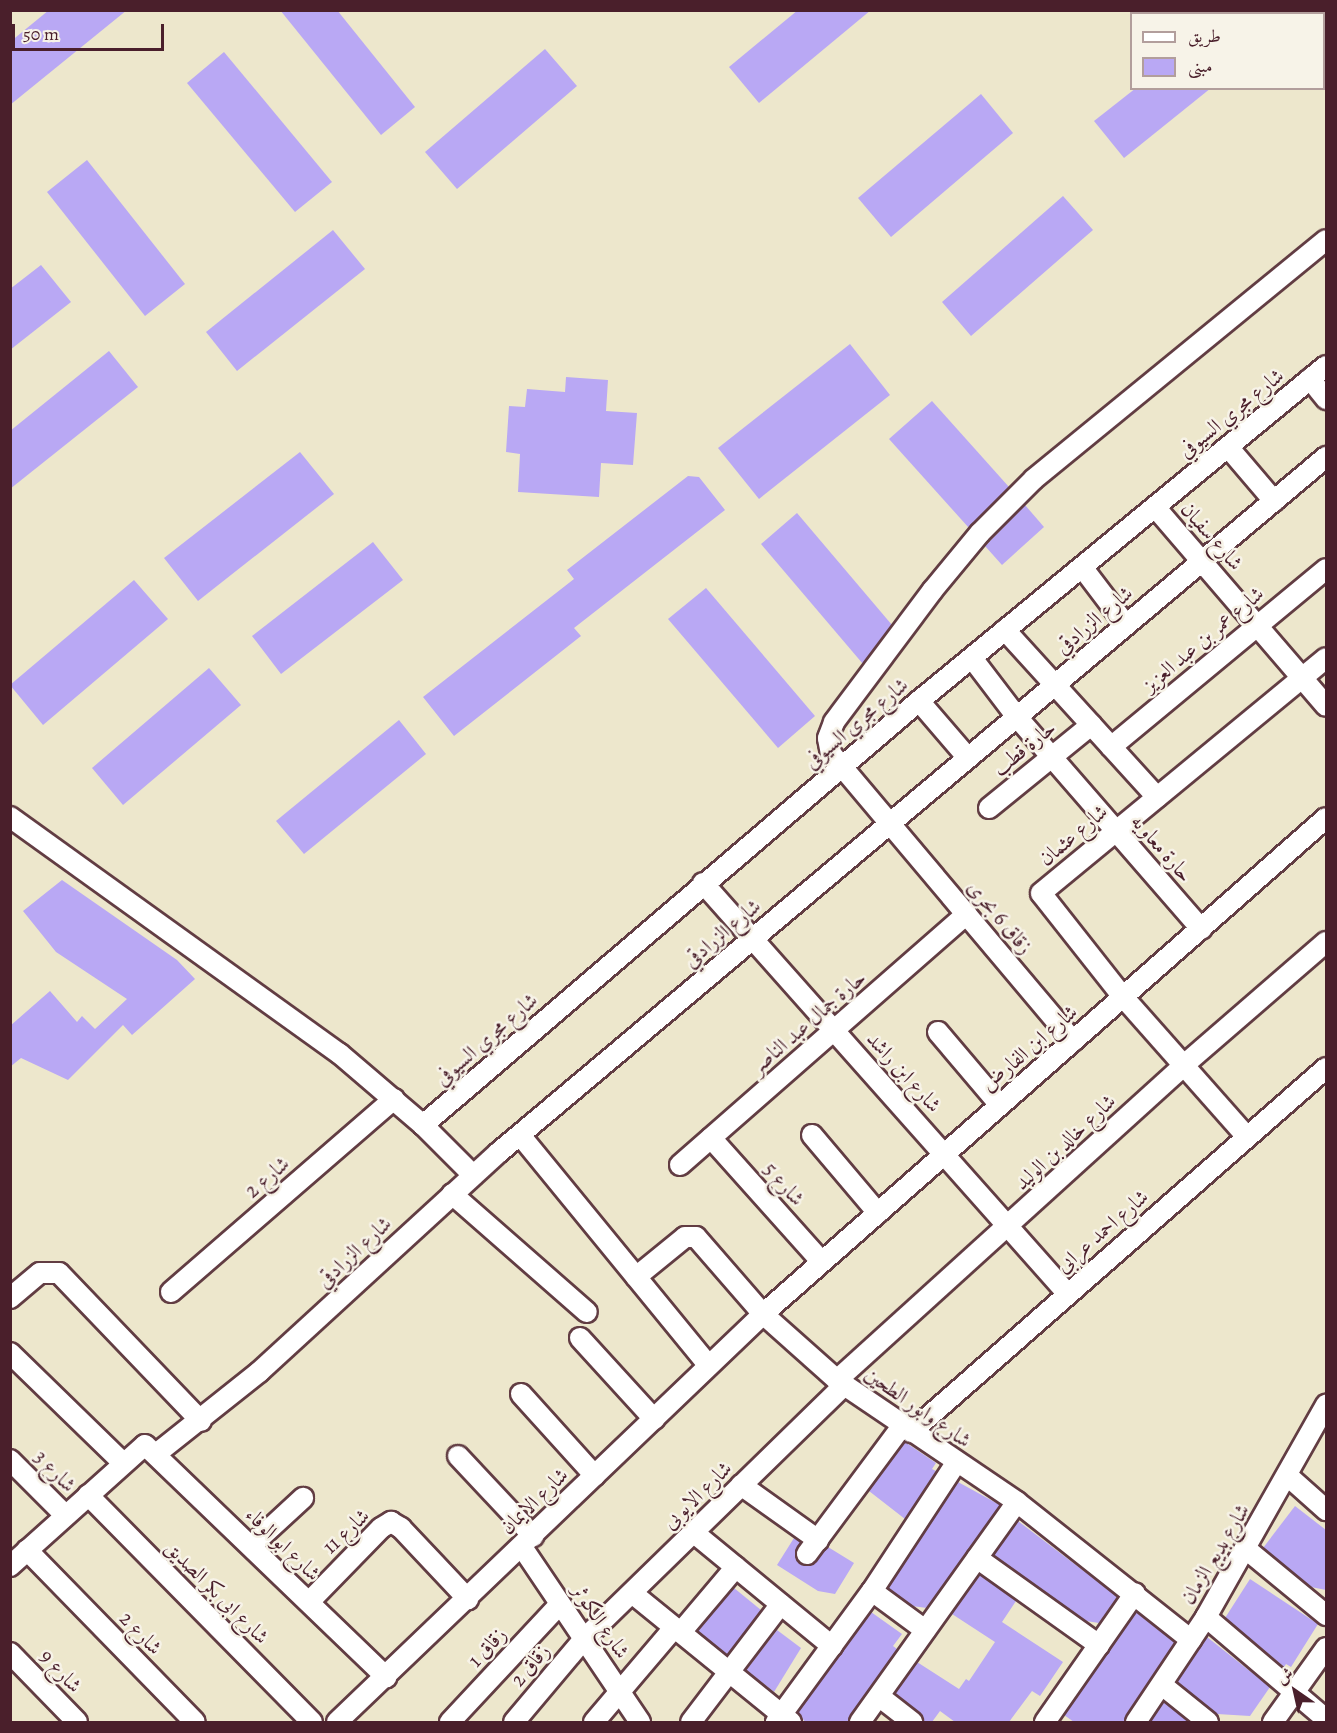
<!DOCTYPE html>
<meta charset="utf-8">
<style>
body{margin:0}
#map{position:relative;width:1337px;height:1733px;overflow:hidden;background:#ede7cc;font-family:Alegreya,Amiri,serif}
div>[style]{position:absolute}
.building>*{inset:0;background:#b9a8f4}
.roads{filter:drop-shadow(2px 0 #623d43) drop-shadow(-2px 0 #623d43) drop-shadow(0 2px #623d43) drop-shadow(0 -2px #623d43)}
.street>*{height:20px;margin:-10px;padding:0 10px;transform-origin:10px;border-radius:10px;background:#fff}
span{translate:-50% -50%;white-space:nowrap;text-align:center;line-height:1.15;-webkit-text-stroke:5px #f7f3e8;paint-order:stroke}
.street-label{font-size:21px;color:#4a1f2b}
.frame{position:absolute;inset:0;border:12px solid #4a1f2b;pointer-events:none}
.legend{position:absolute;left:1130px;top:12px;width:195px;height:78px;box-sizing:border-box;background:#f7f3e8;border:2px solid #b29e9c;margin:0;padding:8px 10px;list-style:none;font-size:18px;color:#4a1f2b}
.legend li{display:flex;align-items:center;gap:12px;height:30px}
.legend b{width:30px;border:2px solid #b29e9c}
.north{position:absolute;left:1265px;top:1661px;width:60px;height:60px;-webkit-text-stroke:4px #f7f3e8;paint-order:stroke;rotate:326deg;font-size:16px;font-weight:700;line-height:24px;text-align:center;color:#4a1f2b}
.north::after{content:'';display:block;margin:auto;width:21px;height:27px;background:#4a1f2b;clip-path:polygon(50% 0,100% 100%,50% 72%,0 100%)}
.scale{position:absolute;left:12px;top:24px;width:152px;height:27px;box-sizing:border-box;border:3px solid #4a1f2b;border-top:0;padding-left:8px;font-size:18px;line-height:21px;white-space:nowrap;color:#4a1f2b;-webkit-text-stroke:4px #f7f3e8;paint-order:stroke}
</style>
<div id="map">
<div class="building">
<div style="clip-path:polygon(49px 10px,127px 10px,10px 105px,10px 42px)"></div>
<div style="clip-path:polygon(280px 10px,337px 10px,415px 107px,381px 135px)"></div>
<div style="clip-path:polygon(798px 10px,871px 10px,759px 103px,729px 67px)"></div>
<div style="clip-path:polygon(545px 49px,577px 86px,457px 189px,425px 152px)"></div>
<div style="clip-path:polygon(224px 52px,332px 182px,295px 212px,187px 83px)"></div>
<div style="clip-path:polygon(1136px 88px,1211px 88px,1124px 158px,1094px 121px)"></div>
<div style="clip-path:polygon(981px 94px,1013px 133px,891px 237px,858px 198px)"></div>
<div style="clip-path:polygon(87px 160px,185px 284px,145px 316px,47px 192px)"></div>
<div style="clip-path:polygon(1063px 196px,1093px 230px,971px 336px,942px 302px)"></div>
<div style="clip-path:polygon(333px 230px,365px 269px,237px 371px,206px 332px)"></div>
<div style="clip-path:polygon(41px 265px,71px 302px,10px 350px,10px 289px)"></div>
<div style="clip-path:polygon(850px 344px,890px 395px,759px 499px,718px 448px)"></div>
<div style="clip-path:polygon(109px 351px,138px 387px,10px 489px,10px 431px)"></div>
<div style="clip-path:polygon(566px 377px,608px 380px,606px 411px,637px 413px,633px 465px,601px 463px,599px 497px,518px 492px,520px 454px,506px 452px,509px 406px,525px 407px,527px 389px,565px 392px)"></div>
<div style="clip-path:polygon(932px 401px,1009px 487px,969px 528px,889px 439px)"></div>
<div style="clip-path:polygon(300px 452px,334px 494px,198px 601px,164px 558px)"></div>
<div style="clip-path:polygon(688px 476px,699px 477px,725px 510px,574px 628px,581px 636px,454px 736px,423px 697px,574px 579px,567px 570px)"></div>
<div style="clip-path:polygon(1025px 505px,1044px 527px,1002px 565px,985px 546px)"></div>
<div style="clip-path:polygon(797px 513px,892px 625px,863px 664px,761px 544px)"></div>
<div style="clip-path:polygon(373px 542px,403px 580px,281px 674px,252px 636px)"></div>
<div style="clip-path:polygon(134px 580px,168px 619px,43px 725px,10px 685px)"></div>
<div style="clip-path:polygon(706px 588px,815px 716px,778px 748px,668px 619px)"></div>
<div style="clip-path:polygon(209px 668px,241px 705px,123px 805px,92px 768px)"></div>
<div style="clip-path:polygon(399px 720px,426px 754px,304px 854px,276px 821px)"></div>
<div style="clip-path:polygon(62px 880px,177px 960px,195px 979px,132px 1035px,123px 1025px,68px 1080px,21px 1058px,10px 1067px,10px 1026px,50px 991px,77px 1022px,82px 1016px,95px 1029px,127px 999px,56px 952px,23px 911px)"></div>
<div style="clip-path:polygon(905px 1442px,936px 1463px,932px 1469px,936px 1471px,905px 1519px,869px 1491px)"></div>
<div style="clip-path:polygon(958px 1482px,1000px 1505px,927px 1608px,912px 1606px,888px 1588px)"></div>
<div style="clip-path:polygon(1295px 1506px,1326px 1530px,1326px 1590px,1311px 1587px,1263px 1548px)"></div>
<div style="clip-path:polygon(1018px 1521px,1118px 1597px,1099px 1623px,1086px 1621px,994px 1555px)"></div>
<div style="clip-path:polygon(794px 1538px,801px 1542px,795px 1553px,800px 1564px,812px 1565px,828px 1547px,854px 1563px,835px 1594px,818px 1591px,777px 1565px)"></div>
<div style="clip-path:polygon(980px 1575px,1016px 1601px,1002px 1622px,1063px 1662px,1040px 1696px,1032px 1691px,1009px 1722px,955px 1722px,940px 1711px,932px 1722px,924px 1722px,919px 1713px,895px 1694px,917px 1662px,959px 1689px,966px 1679px,969px 1681px,995px 1642px,952px 1614px)"></div>
<div style="clip-path:polygon(1250px 1579px,1318px 1624px,1291px 1667px,1286px 1664px,1284px 1667px,1225px 1618px)"></div>
<div style="clip-path:polygon(734px 1588px,761px 1610px,727px 1655px,698px 1631px)"></div>
<div style="clip-path:polygon(871px 1612px,902px 1634px,893px 1646px,897px 1649px,848px 1722px,805px 1722px,798px 1712px)"></div>
<div style="clip-path:polygon(1136px 1612px,1175px 1642px,1124px 1722px,1074px 1722px,1064px 1715px)"></div>
<div style="clip-path:polygon(777px 1630px,801px 1648px,774px 1692px,746px 1670px)"></div>
<div style="clip-path:polygon(1207px 1637px,1270px 1687px,1250px 1716px,1217px 1714px,1177px 1682px)"></div>
<div style="clip-path:polygon(1164px 1702px,1189px 1722px,1150px 1722px)"></div>
</div>
<div class="roads">
<div class="street">
<div style="left:1310px;top:379px;width:26px;rotate:51deg"></div>
<div style="left:1228px;top:447px;width:71px;rotate:49.6deg"></div>
<div style="left:1155px;top:507px;width:262px;rotate:49.3deg"></div>
<div style="left:1082px;top:567px;width:73px;rotate:52.8deg"></div>
<div style="left:1005px;top:630px;width:226px;rotate:47.7deg"></div>
<div style="left:972px;top:658px;width:74px;rotate:52.7deg"></div>
<div style="left:1017px;top:717px;width:281px;rotate:49deg"></div>
<div style="left:919px;top:701px;width:75px;rotate:49.3deg"></div>
<div style="left:1111px;top:747px;width:279px;rotate:-39.6deg"></div>
<div style="left:989px;top:808px;width:132px;rotate:-39.1deg"></div>
<div style="left:10px;top:817px;width:406px;rotate:35.7deg"></div>
<div style="left:340px;top:1054px;width:109px;rotate:40.5deg"></div>
<div style="left:423px;top:1125px;width:71px;rotate:45deg"></div>
<div style="left:703px;top:883px;width:548px;rotate:48.4deg"></div>
<div style="left:938px;top:1032px;width:96px;rotate:49.7deg"></div>
<div style="left:1073px;top:1041px;width:375px;rotate:-130.1deg"></div>
<div style="left:831px;top:754px;width:16px;rotate:-101deg"></div>
<div style="left:828px;top:738px;width:17px;rotate:-69deg"></div>
<div style="left:834px;top:722px;width:164px;rotate:-53.2deg"></div>
<div style="left:932px;top:591px;width:75px;rotate:-50.4deg"></div>
<div style="left:980px;top:533px;width:76px;rotate:-45deg"></div>
<div style="left:1034px;top:479px;width:377px;rotate:-39.3deg"></div>
<div style="left:423px;top:1125px;width:653px;rotate:-40.53deg"></div>
<div style="left:919px;top:701px;width:527px;rotate:-39.46deg"></div>
<div style="left:520px;top:1135px;width:298px;rotate:50.7deg"></div>
<div style="left:812px;top:1135px;width:102px;rotate:49.8deg"></div>
<div style="left:1247px;top:1137px;width:187px;rotate:-131.5deg"></div>
<div style="left:1123px;top:997px;width:132px;rotate:-128.3deg"></div>
<div style="left:1041px;top:893px;width:369px;rotate:-39.5deg"></div>
<div style="left:711px;top:1138px;width:166px;rotate:48.2deg"></div>
<div style="left:680px;top:1165px;width:381px;rotate:-41.2deg"></div>
<div style="left:452px;top:1194px;width:179px;rotate:41.2deg"></div>
<div style="left:636px;top:1277px;width:63px;rotate:-39.2deg"></div>
<div style="left:685px;top:1237px;width:11px"></div>
<div style="left:696px;top:1237px;width:102px;rotate:49deg"></div>
<div style="left:763px;top:1314px;width:99px;rotate:41.7deg"></div>
<div style="left:837px;top:1380px;width:217px;rotate:34.1deg"></div>
<div style="left:1017px;top:1502px;width:222px;rotate:38.4deg"></div>
<div style="left:171px;top:1292px;width:295px;rotate:-40.9deg"></div>
<div style="left:10px;top:1298px;width:39px;rotate:-40deg"></div>
<div style="left:40px;top:1273px;width:19px"></div>
<div style="left:59px;top:1273px;width:205px;rotate:46.2deg"></div>
<div style="left:580px;top:1338px;width:110px;rotate:47.6deg"></div>
<div style="left:10px;top:1353px;width:158px;rotate:44.2deg"></div>
<div style="left:837px;top:1380px;width:469px;rotate:-42.2deg"></div>
<div style="left:1184px;top:1065px;width:188px;rotate:-40.9deg"></div>
<div style="left:521px;top:1394px;width:110px;rotate:47.9deg"></div>
<div style="left:911px;top:1432px;width:552px;rotate:-41.25deg"></div>
<div style="left:156px;top:1454px;width:132px;rotate:-38.5deg"></div>
<div style="left:259px;top:1372px;width:324px;rotate:-42.5deg"></div>
<div style="left:498px;top:1153px;width:1082px;rotate:-40.05deg"></div>
<div style="left:458px;top:1456px;width:110px;rotate:46.8deg"></div>
<div style="left:10px;top:1460px;width:78px;rotate:45deg"></div>
<div style="left:1289px;top:1477px;width:50px;rotate:41.7deg"></div>
<div style="left:741px;top:1485px;width:95px;rotate:35.5deg"></div>
<div style="left:88px;top:1495px;width:319px;rotate:45.4deg"></div>
<div style="left:693px;top:1532px;width:180px;rotate:39.4deg"></div>
<div style="left:251px;top:1546px;width:71px;rotate:-42.7deg"></div>
<div style="left:522px;top:1547px;width:211px;rotate:56deg"></div>
<div style="left:1246px;top:1549px;width:104px;rotate:39.5deg"></div>
<div style="left:27px;top:1550px;width:240px;rotate:45.7deg"></div>
<div style="left:807px;top:1554px;width:159px;rotate:-53.4deg"></div>
<div style="left:977px;top:1558px;width:150px;rotate:35.5deg"></div>
<div style="left:10px;top:1566px;width:181px;rotate:-41.9deg"></div>
<div style="left:145px;top:1445px;width:335px;rotate:43.9deg"></div>
<div style="left:872px;top:1591px;width:66px;rotate:36.3deg"></div>
<div style="left:632px;top:1593px;width:205px;rotate:39.1deg"></div>
<div style="left:309px;top:1602px;width:103px;rotate:-45.8deg"></div>
<div style="left:381px;top:1528px;width:12px;rotate:-31deg"></div>
<div style="left:391px;top:1522px;width:12px;rotate:31deg"></div>
<div style="left:401px;top:1528px;width:98px;rotate:46.7deg"></div>
<div style="left:1206px;top:1617px;width:157px;rotate:40.4deg"></div>
<div style="left:681px;top:1632px;width:85px;rotate:-49.8deg"></div>
<div style="left:10px;top:1653px;width:96px;rotate:45.8deg"></div>
<div style="left:1162px;top:1685px;width:59px;rotate:38.8deg"></div>
<div style="left:880px;top:1697px;width:41px;rotate:38deg"></div>
<div style="left:337px;top:1722px;width:590px;rotate:-43.76deg"></div>
<div style="left:763px;top:1314px;width:750px;rotate:-41.38deg"></div>
<div style="left:450px;top:1722px;width:161px;rotate:-47deg"></div>
<div style="left:514px;top:1722px;width:109px;rotate:-49.9deg"></div>
<div style="left:584px;top:1639px;width:363px;rotate:-44.3deg"></div>
<div style="left:594px;top:1722px;width:123px;rotate:-49.6deg"></div>
<div style="left:691px;top:1722px;width:148px;rotate:-52.7deg"></div>
<div style="left:776px;top:1722px;width:162px;rotate:-53.8deg"></div>
<div style="left:872px;top:1591px;width:153px;rotate:-56.7deg"></div>
<div style="left:860px;top:1722px;width:270px;rotate:-54.5deg"></div>
<div style="left:1045px;top:1722px;width:157px;rotate:-55.1deg"></div>
<div style="left:1136px;top:1722px;width:126px;rotate:-56.3deg"></div>
<div style="left:1206px;top:1617px;width:244px;rotate:-60.5deg"></div>
<div style="left:1273px;top:1722px;width:91px;rotate:-54.4deg"></div>
</div>
</div>
<div class="street-label">
<span style="left:1231px;top:413px;rotate:-39deg">شارع مجري السيوفي</span>
<span style="left:1212px;top:536px;rotate:49deg">شارع سفيان</span>
<span style="left:1094px;top:620px;rotate:-40deg">شارع الزرادقي</span>
<span style="left:1203px;top:639px;rotate:-40deg">شارع عمر بن عبد العزيز</span>
<span style="left:856px;top:723px;rotate:-40deg">شارع مجري السيوفي</span>
<span style="left:1024px;top:748px;rotate:-39deg">حارة قطب</span>
<span style="left:1073px;top:835px;rotate:-40deg">شارع عثمان</span>
<span style="left:1162px;top:848px;rotate:49deg">حارة معاويه</span>
<span style="left:1000px;top:917px;rotate:50deg">زقاق 6 بحرى</span>
<span style="left:722px;top:933px;rotate:-40deg">شارع الزرادقي</span>
<span style="left:808px;top:1022px;rotate:-41deg">حارة جمال عبد الناصر</span>
<span style="left:486px;top:1039px;rotate:-41deg">شارع مجري السيوفي</span>
<span style="left:1029px;top:1048px;rotate:-41deg">شارع ابن الفارض</span>
<span style="left:904px;top:1072px;rotate:48deg">شارع ابن راشد</span>
<span style="left:1065px;top:1142px;rotate:-43deg">شارع خالد بن الوليد</span>
<span style="left:267px;top:1177px;rotate:-41deg">شارع 2</span>
<span style="left:784px;top:1184px;rotate:48deg">شارع 5</span>
<span style="left:1102px;top:1231px;rotate:-41deg">شارع احمد عرابى</span>
<span style="left:354px;top:1252px;rotate:-43deg">شارع الزرادقي</span>
<span style="left:918px;top:1407px;rotate:35deg">شارع وابور الطحين</span>
<span style="left:55px;top:1471px;rotate:45deg">شارع 3</span>
<span style="left:697px;top:1495px;rotate:-44deg">شارع الايوبى</span>
<span style="left:534px;top:1501px;rotate:-44deg">شارع الايمان</span>
<span style="left:346px;top:1531px;rotate:-43deg">شارع 11</span>
<span style="left:283px;top:1544px;rotate:44deg">شارع ابو الوفاء</span>
<span style="left:1215px;top:1554px;rotate:-59deg">شارع بديع الزمان</span>
<span style="left:217px;top:1592px;rotate:45deg">شارع ابى بكر الصديق</span>
<span style="left:601px;top:1621px;rotate:56deg">شارع الكوثر</span>
<span style="left:141px;top:1633px;rotate:46deg">شارع 2</span>
<span style="left:487px;top:1647px;rotate:-47deg">زقاق 1</span>
<span style="left:530px;top:1665px;rotate:-50deg">زقاق 2</span>
<span style="left:61px;top:1671px;rotate:47deg">شارع 9</span>
</div>
<div class="frame"></div>
<ul class="legend">
<li><b style="height:8px;background:#fff"></b>طريق</li>
<li><b style="height:16px;background:#b9a8f4"></b>مبنى</li>
</ul>
<div class="north">ش</div>
<div class="scale">50 m</div>
</div>
